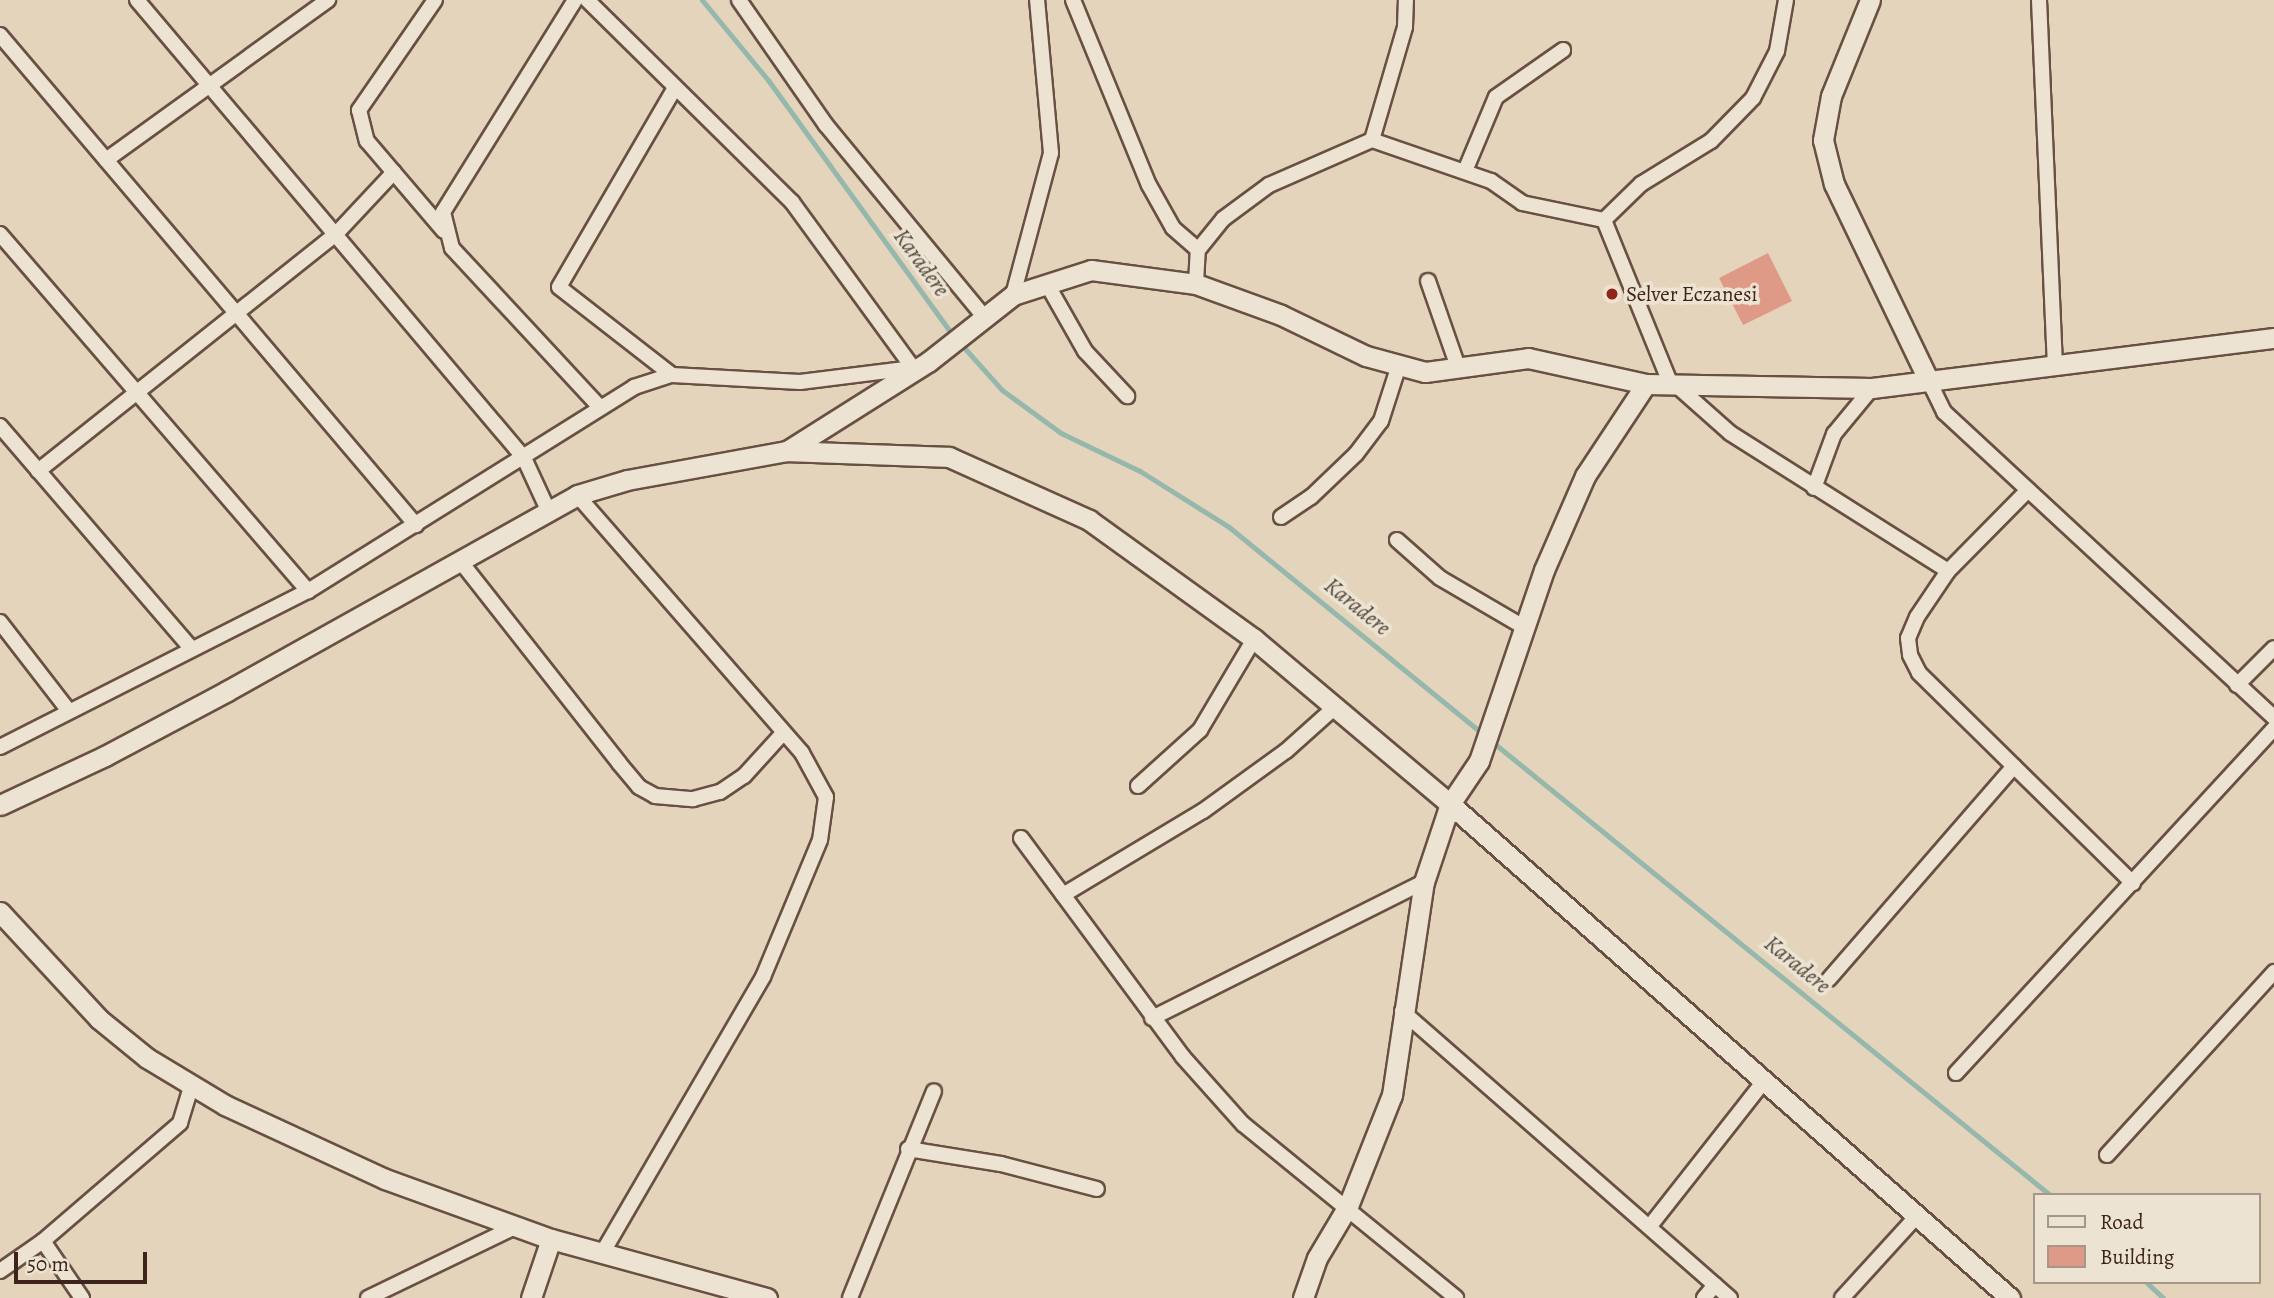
<!DOCTYPE html>
<style>
body{margin:0}
#map{position:relative;width:2274px;height:1298px;overflow:hidden;background:#e4d4bb;font-family:Alegreya,serif}
div>[style]{position:absolute}
.stream>*{height:5px;margin:-2.5px;padding:0 2.5px;transform-origin:2.5px;border-radius:2.5px;background:#96b8ac}
.building>*{inset:0;background:#df9a87}
.roads{filter:drop-shadow(2px 0 #685042) drop-shadow(-2px 0 #685042) drop-shadow(0 2px #685042) drop-shadow(0 -2px #685042)}
.street>*{height:14px;margin:-7px;padding:0 7px;transform-origin:7px;border-radius:7px;background:#ede3d3}
.secondary>*{height:19px;margin:-9.5px;padding:0 9.5px;transform-origin:9.5px;border-radius:9.5px;background:#ede3d3}
.dots>*{width:19px;height:19px;translate:-50% -50%;box-sizing:border-box;border:4px solid #ede3d3;border-radius:50%}
span{translate:-50% -50%;white-space:nowrap;text-align:center;line-height:1.15;-webkit-text-stroke:7px #ede3d3;paint-order:stroke}
.poi-label{font-size:21px;color:#3e241a}
.left{translate:0 -50%;text-align:left}
.water-label{font-size:23px;color:#54493e;font-style:italic}
.legend{position:absolute;left:2033px;top:1193px;width:228px;height:91px;box-sizing:border-box;background:#ede3d3;border:2px solid #a79789;margin:0;padding:9px 12px;list-style:none;font-size:21px;color:#3e241a}
.legend li{display:flex;align-items:center;gap:14px;height:35px}
.legend b{width:35px;border:2px solid #a79789}
.scale{position:absolute;left:14px;top:1252px;width:133px;height:32px;box-sizing:border-box;border:4px solid #3e241a;border-top:0;padding-left:9px;font-size:21px;line-height:24px;white-space:nowrap;color:#3e241a;-webkit-text-stroke:5px #ede3d3;paint-order:stroke}
</style>
<div id="map">
<div class="stream">
<div style="left:702px;top:0;width:104px;rotate:50.5deg"></div>
<div style="left:768px;top:80px;width:312px;rotate:54.1deg"></div>
<div style="left:951px;top:333px;width:76px;rotate:48.2deg"></div>
<div style="left:1002px;top:390px;width:73px;rotate:36.1deg"></div>
<div style="left:1061px;top:433px;width:88px;rotate:25.7deg"></div>
<div style="left:1140px;top:471px;width:105px;rotate:32.2deg"></div>
<div style="left:1229px;top:527px;width:328px;rotate:39.2deg"></div>
<div style="left:1490px;top:740px;width:722px;rotate:39.09deg"></div>
<div style="left:2146px;top:1282px;width:23px;rotate:43deg"></div>
</div>
<div class="building">
<div style="clip-path:polygon(1768px 253px,1792px 301px,1743px 325px,1719px 278px)"></div>
</div>
<div class="roads">
<div class="street">
<div style="left:137px;top:0;width:600px;rotate:49.8deg"></div>
<div style="left:524px;top:458px;width:57px;rotate:65.2deg"></div>
<div style="left:435px;top:0;width:134px;rotate:124.6deg"></div>
<div style="left:359px;top:110px;width:32px;rotate:76deg"></div>
<div style="left:367px;top:141px;width:118px;rotate:49.5deg"></div>
<div style="left:575px;top:0;width:250px;rotate:121.9deg"></div>
<div style="left:443px;top:212px;width:37px;rotate:76deg"></div>
<div style="left:452px;top:248px;width:217px;rotate:47.1deg"></div>
<div style="left:739px;top:0;width:152px;rotate:55.2deg"></div>
<div style="left:826px;top:125px;width:249px;rotate:50.5deg"></div>
<div style="left:1073px;top:0;width:200px;rotate:67.7deg"></div>
<div style="left:1149px;top:185px;width:49px;rotate:60.8deg"></div>
<div style="left:1173px;top:228px;width:33px;rotate:41deg"></div>
<div style="left:2039px;top:0;width:366px;rotate:87.5deg"></div>
<div style="left:0;top:35px;width:643px;rotate:49.67deg"></div>
<div style="left:1372px;top:140px;width:118px;rotate:-73.7deg"></div>
<div style="left:1405px;top:27px;width:27px;rotate:-88deg"></div>
<div style="left:106px;top:160px;width:274px;rotate:-35.8deg"></div>
<div style="left:1465px;top:171px;width:80px;rotate:-67.3deg"></div>
<div style="left:1496px;top:97px;width:82px;rotate:-35deg"></div>
<div style="left:0;top:234px;width:472px;rotate:49.2deg"></div>
<div style="left:1428px;top:281px;width:91px;rotate:70.8deg"></div>
<div style="left:1047px;top:284px;width:77px;rotate:60.4deg"></div>
<div style="left:1085px;top:351px;width:62px;rotate:47deg"></div>
<div style="left:1196px;top:284px;width:34px;rotate:-87deg"></div>
<div style="left:1198px;top:250px;width:40px;rotate:-51deg"></div>
<div style="left:1223px;top:219px;width:57px;rotate:-36.5deg"></div>
<div style="left:1269px;top:185px;width:112px;rotate:-23.6deg"></div>
<div style="left:1372px;top:140px;width:126px;rotate:19deg"></div>
<div style="left:1491px;top:181px;width:38px;rotate:35deg"></div>
<div style="left:1522px;top:203px;width:84px;rotate:11.7deg"></div>
<div style="left:1013px;top:295px;width:147px;rotate:-75deg"></div>
<div style="left:1051px;top:153px;width:154px;rotate:-95.2deg"></div>
<div style="left:672px;top:375px;width:143px;rotate:-142.1deg"></div>
<div style="left:559px;top:287px;width:230px;rotate:-59.8deg"></div>
<div style="left:1928px;top:379px;width:37px;rotate:64deg"></div>
<div style="left:1944px;top:412px;width:450px;rotate:42.8deg"></div>
<div style="left:1671px;top:385px;width:178px;rotate:-112.1deg"></div>
<div style="left:1604px;top:220px;width:52px;rotate:-44.2deg"></div>
<div style="left:1641px;top:184px;width:82px;rotate:-31.6deg"></div>
<div style="left:1711px;top:141px;width:60px;rotate:-45.7deg"></div>
<div style="left:1753px;top:98px;width:53px;rotate:-62.9deg"></div>
<div style="left:1777px;top:51px;width:52px;rotate:-80deg"></div>
<div style="left:1676px;top:385px;width:72px;rotate:41.6deg"></div>
<div style="left:1730px;top:433px;width:258px;rotate:32.3deg"></div>
<div style="left:0;top:426px;width:294px;rotate:49.3deg"></div>
<div style="left:38px;top:471px;width:379px;rotate:-38.5deg"></div>
<div style="left:335px;top:235px;width:86px;rotate:-46.9deg"></div>
<div style="left:1814px;top:488px;width:58px;rotate:-69.7deg"></div>
<div style="left:1834px;top:434px;width:60px;rotate:-50.4deg"></div>
<div style="left:2028px;top:490px;width:114px;rotate:134.6deg"></div>
<div style="left:1948px;top:571px;width:55px;rotate:124deg"></div>
<div style="left:1917px;top:617px;width:23px;rotate:113deg"></div>
<div style="left:1908px;top:638px;width:17px;rotate:83deg"></div>
<div style="left:1910px;top:655px;width:20px;rotate:63deg"></div>
<div style="left:1919px;top:673px;width:300px;rotate:44.5deg"></div>
<div style="left:577px;top:495px;width:342px;rotate:48.9deg"></div>
<div style="left:802px;top:753px;width:50px;rotate:61.4deg"></div>
<div style="left:826px;top:797px;width:43px;rotate:97.9deg"></div>
<div style="left:820px;top:840px;width:148px;rotate:112.6deg"></div>
<div style="left:763px;top:977px;width:318px;rotate:120.2deg"></div>
<div style="left:1281px;top:517px;width:36px;rotate:-34deg"></div>
<div style="left:1311px;top:497px;width:62px;rotate:-43.7deg"></div>
<div style="left:1356px;top:454px;width:41px;rotate:-52.9deg"></div>
<div style="left:1381px;top:421px;width:59px;rotate:-72.2deg"></div>
<div style="left:1397px;top:540px;width:57px;rotate:41.5deg"></div>
<div style="left:1440px;top:578px;width:97px;rotate:30.3deg"></div>
<div style="left:461px;top:562px;width:256px;rotate:51.8deg"></div>
<div style="left:619px;top:763px;width:31px;rotate:50deg"></div>
<div style="left:639px;top:787px;width:18px;rotate:29deg"></div>
<div style="left:655px;top:796px;width:38px;rotate:5deg"></div>
<div style="left:693px;top:799px;width:28px;rotate:-15deg"></div>
<div style="left:720px;top:792px;width:29px;rotate:-34deg"></div>
<div style="left:744px;top:776px;width:59px;rotate:-47.7deg"></div>
<div style="left:0;top:622px;width:111px;rotate:52.3deg"></div>
<div style="left:2237px;top:685px;width:52px;rotate:-45deg"></div>
<div style="left:0;top:747px;width:345px;rotate:-26.9deg"></div>
<div style="left:308px;top:591px;width:385px;rotate:-32deg"></div>
<div style="left:634px;top:387px;width:40px;rotate:-18deg"></div>
<div style="left:672px;top:375px;width:128px;rotate:3.1deg"></div>
<div style="left:800px;top:382px;width:114px;rotate:-7.1deg"></div>
<div style="left:913px;top:368px;width:205px;rotate:-126.1deg"></div>
<div style="left:792px;top:202px;width:288px;rotate:-135.4deg"></div>
<div style="left:1138px;top:786px;width:84px;rotate:-42.1deg"></div>
<div style="left:1200px;top:730px;width:106px;rotate:-59.3deg"></div>
<div style="left:1021px;top:838px;width:272px;rotate:53.5deg"></div>
<div style="left:1183px;top:1057px;width:90px;rotate:48.2deg"></div>
<div style="left:1243px;top:1124px;width:275px;rotate:39.2deg"></div>
<div style="left:1063px;top:895px;width:163px;rotate:-31deg"></div>
<div style="left:1203px;top:811px;width:102px;rotate:-35.9deg"></div>
<div style="left:1286px;top:751px;width:66px;rotate:-41.9deg"></div>
<div style="left:1829px;top:979px;width:282px;rotate:-49deg"></div>
<div style="left:1402px;top:1011px;width:436px;rotate:41.2deg"></div>
<div style="left:1152px;top:1018px;width:304px;rotate:-26.6deg"></div>
<div style="left:1956px;top:1073px;width:469px;rotate:-47.3deg"></div>
<div style="left:908px;top:1149px;width:94px;rotate:9.2deg"></div>
<div style="left:1001px;top:1164px;width:99px;rotate:14.6deg"></div>
<div style="left:2107px;top:1155px;width:248px;rotate:-47.6deg"></div>
<div style="left:1650px;top:1226px;width:184px;rotate:-51.8deg"></div>
<div style="left:43px;top:1241px;width:181px;rotate:-40.7deg"></div>
<div style="left:180px;top:1123px;width:38px;rotate:-73deg"></div>
<div style="left:0;top:1271px;width:52px;rotate:-34.9deg"></div>
<div style="left:43px;top:1241px;width:69px;rotate:55.6deg"></div>
<div style="left:368px;top:1298px;width:165px;rotate:-25.8deg"></div>
<div style="left:850px;top:1298px;width:223px;rotate:-67.9deg"></div>
<div style="left:1704px;top:1298px;width:17px;rotate:-50deg"></div>
<div style="left:1842px;top:1298px;width:111px;rotate:-47.6deg"></div>
</div>
<div class="secondary">
<div style="left:1870px;top:0;width:104px;rotate:112.1deg"></div>
<div style="left:1831px;top:96px;width:45px;rotate:100.3deg"></div>
<div style="left:1823px;top:140px;width:45px;rotate:76deg"></div>
<div style="left:1834px;top:184px;width:216px;rotate:64.3deg"></div>
<div style="left:787px;top:451px;width:162px;rotate:2.1deg"></div>
<div style="left:949px;top:457px;width:154px;rotate:24.2deg"></div>
<div style="left:1089px;top:520px;width:203px;rotate:35.8deg"></div>
<div style="left:1254px;top:639px;width:256px;rotate:40.1deg"></div>
<div style="left:1450px;top:804px;width:747px;rotate:41.42deg"></div>
<div style="left:0;top:805px;width:116px;rotate:-25deg"></div>
<div style="left:105px;top:756px;width:138px;rotate:-28deg"></div>
<div style="left:227px;top:691px;width:401px;rotate:-29.2deg"></div>
<div style="left:577px;top:495px;width:52px;rotate:-16.7deg"></div>
<div style="left:627px;top:480px;width:163px;rotate:-10.3deg"></div>
<div style="left:787px;top:451px;width:167px;rotate:-32.3deg"></div>
<div style="left:928px;top:362px;width:108px;rotate:-38.2deg"></div>
<div style="left:1013px;top:295px;width:82px;rotate:-17.8deg"></div>
<div style="left:1091px;top:270px;width:106px;rotate:7.6deg"></div>
<div style="left:1196px;top:284px;width:90px;rotate:20deg"></div>
<div style="left:1281px;top:315px;width:94px;rotate:25.8deg"></div>
<div style="left:1366px;top:356px;width:61px;rotate:15.2deg"></div>
<div style="left:1425px;top:372px;width:104px;rotate:-7.7deg"></div>
<div style="left:1528px;top:358px;width:121px;rotate:12.4deg"></div>
<div style="left:1646px;top:384px;width:226px;rotate:1deg"></div>
<div style="left:1872px;top:388px;width:405px;rotate:-7.1deg"></div>
<div style="left:0;top:912px;width:146px;rotate:47.2deg"></div>
<div style="left:99px;top:1019px;width:62px;rotate:39.1deg"></div>
<div style="left:147px;top:1058px;width:91px;rotate:31.1deg"></div>
<div style="left:225px;top:1105px;width:176px;rotate:24.8deg"></div>
<div style="left:385px;top:1179px;width:177px;rotate:19.9deg"></div>
<div style="left:551px;top:1239px;width:224px;rotate:15.3deg"></div>
<div style="left:531px;top:1298px;width:62px;rotate:-71.3deg"></div>
<div style="left:1303px;top:1298px;width:42px;rotate:-70.7deg"></div>
<div style="left:1317px;top:1258px;width:61px;rotate:-59.2deg"></div>
<div style="left:1348px;top:1206px;width:119px;rotate:-68.4deg"></div>
<div style="left:1392px;top:1095px;width:215px;rotate:-81.5deg"></div>
<div style="left:1424px;top:882px;width:82px;rotate:-71.6deg"></div>
<div style="left:1450px;top:804px;width:52px;rotate:-56deg"></div>
<div style="left:1479px;top:761px;width:202px;rotate:-71.2deg"></div>
<div style="left:1544px;top:570px;width:103px;rotate:-66.4deg"></div>
<div style="left:1585px;top:476px;width:110px;rotate:-56.5deg"></div>
</div>
</div>
<div class="dots">
<div style="left:1612px;top:294px;background:#8f2418"></div>
</div>
<div class="poi-label">
<span class="left" style="left:1626px;top:294px">Selver Eczanesi</span>
</div>
<div class="water-label">
<span style="left:921px;top:263px;rotate:54deg">Karadere</span>
<span style="left:1357px;top:607px;rotate:39deg">Karadere</span>
<span style="left:1797px;top:965px;rotate:39deg">Karadere</span>
</div>
<ul class="legend">
<li><b style="height:9px;background:#ede3d3"></b>Road</li>
<li><b style="height:19px;background:#df9a87"></b>Building</li>
</ul>
<div class="scale">50 m</div>
</div>
